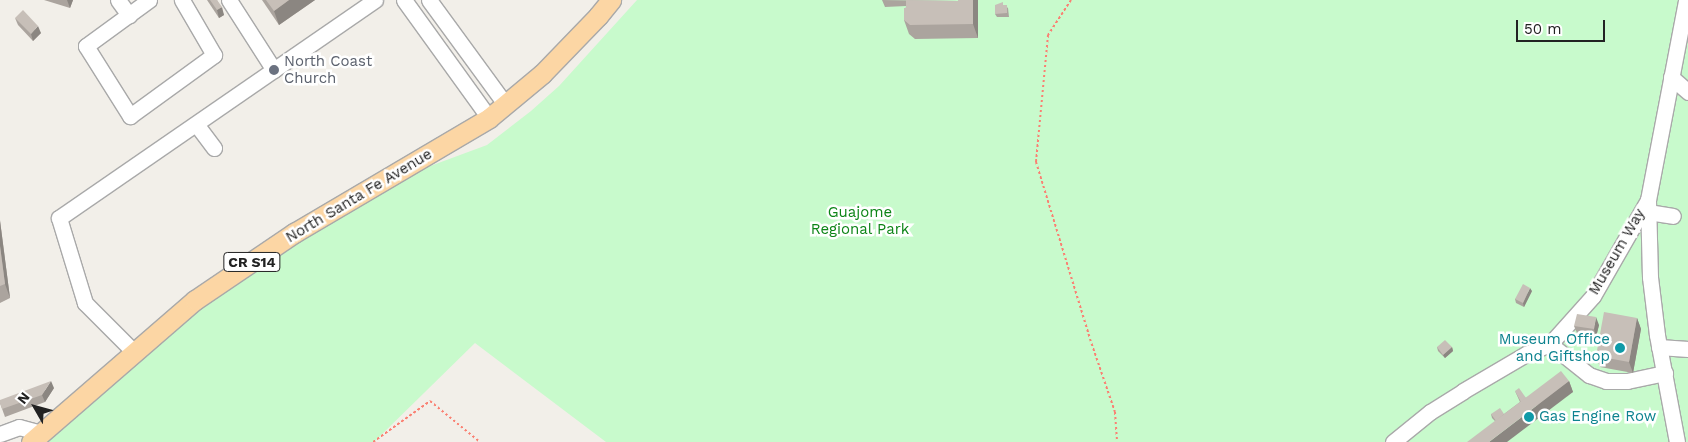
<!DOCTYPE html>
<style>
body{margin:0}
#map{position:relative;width:1688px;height:442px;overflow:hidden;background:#f2efe9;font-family:"Work Sans",sans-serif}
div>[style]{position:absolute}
.park>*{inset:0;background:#c8facc}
.path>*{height:2px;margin-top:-1px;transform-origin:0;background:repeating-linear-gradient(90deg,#fa8072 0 2.5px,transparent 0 5px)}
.roads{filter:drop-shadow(1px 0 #a9a9a9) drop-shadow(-1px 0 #a9a9a9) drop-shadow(0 1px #a9a9a9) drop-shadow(0 -1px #a9a9a9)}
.minor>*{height:15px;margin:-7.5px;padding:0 7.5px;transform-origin:7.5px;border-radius:7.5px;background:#fff}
.major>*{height:19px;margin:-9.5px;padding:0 9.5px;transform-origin:9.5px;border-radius:9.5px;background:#fcd6a4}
.wall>*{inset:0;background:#aba49e}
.shaded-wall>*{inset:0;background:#8b8681}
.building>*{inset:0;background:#c7bfb8}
.dots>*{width:14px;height:14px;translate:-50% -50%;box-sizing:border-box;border:2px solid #fff;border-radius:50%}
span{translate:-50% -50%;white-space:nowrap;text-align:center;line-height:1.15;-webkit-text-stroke:5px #fff;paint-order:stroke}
.shield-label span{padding:1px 4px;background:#fff;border:1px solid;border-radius:4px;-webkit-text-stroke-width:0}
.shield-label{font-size:14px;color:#222;font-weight:700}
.worship-label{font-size:15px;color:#5b616d}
.left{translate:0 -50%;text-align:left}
.street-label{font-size:15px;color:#222}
.park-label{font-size:15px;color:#0c8416}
.culture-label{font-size:15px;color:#0d838f}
.right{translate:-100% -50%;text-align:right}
.north{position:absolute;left:10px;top:382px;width:50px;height:50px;-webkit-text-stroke:4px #fff;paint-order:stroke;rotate:308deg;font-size:14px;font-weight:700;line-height:20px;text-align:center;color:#222}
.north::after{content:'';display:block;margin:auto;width:18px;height:22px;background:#222;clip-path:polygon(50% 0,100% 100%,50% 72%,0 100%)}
.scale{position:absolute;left:1516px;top:20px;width:89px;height:22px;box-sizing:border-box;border:2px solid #222;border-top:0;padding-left:6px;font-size:15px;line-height:18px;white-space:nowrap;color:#222;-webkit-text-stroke:4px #fff;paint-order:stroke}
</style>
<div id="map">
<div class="park">
<div style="clip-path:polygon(637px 0,1688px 0,1688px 442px,606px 442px,475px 343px,374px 442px,32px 442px,167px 322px,379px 185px,487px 145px,531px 111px,559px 86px)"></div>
</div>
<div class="path">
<div style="left:1071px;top:0;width:42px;rotate:123.3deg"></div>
<div style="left:1048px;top:35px;width:128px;rotate:95.4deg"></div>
<div style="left:1036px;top:162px;width:185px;rotate:73deg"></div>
<div style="left:1090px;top:339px;width:77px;rotate:71.1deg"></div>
<div style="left:1115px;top:412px;width:30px;rotate:86deg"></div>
<div style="left:373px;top:442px;width:70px;rotate:-35.7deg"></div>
<div style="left:430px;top:401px;width:65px;rotate:39.4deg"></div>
</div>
<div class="roads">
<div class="minor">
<div style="left:118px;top:0;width:19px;rotate:54deg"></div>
<div style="left:149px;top:0;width:78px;rotate:143.9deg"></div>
<div style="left:86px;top:46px;width:83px;rotate:57.8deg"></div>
<div style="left:130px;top:116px;width:104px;rotate:-36deg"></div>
<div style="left:214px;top:55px;width:64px;rotate:-120.2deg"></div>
<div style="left:229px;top:0;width:83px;rotate:57.3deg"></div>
<div style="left:404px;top:0;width:145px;rotate:54.2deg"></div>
<div style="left:429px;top:0;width:129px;rotate:53.8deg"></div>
<div style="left:1671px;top:77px;width:23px;rotate:41deg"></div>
<div style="left:196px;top:124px;width:30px;rotate:53deg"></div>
<div style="left:1648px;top:212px;width:25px;rotate:9deg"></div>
<div style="left:1550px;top:344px;width:50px;rotate:38.5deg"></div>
<div style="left:1589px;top:375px;width:18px;rotate:19deg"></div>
<div style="left:1606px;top:381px;width:21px"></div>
<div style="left:1627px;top:381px;width:39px;rotate:-12deg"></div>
<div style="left:1659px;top:347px;width:29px;rotate:4deg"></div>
<div style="left:135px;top:353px;width:71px;rotate:-135deg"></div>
<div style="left:85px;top:303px;width:89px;rotate:-107deg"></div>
<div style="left:59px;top:218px;width:384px;rotate:-34.6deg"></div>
<div style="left:0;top:434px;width:20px;rotate:-20deg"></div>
<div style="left:19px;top:427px;width:23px;rotate:15deg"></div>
<div style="left:1393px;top:442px;width:48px;rotate:-39deg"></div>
<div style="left:1430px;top:412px;width:39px;rotate:-32deg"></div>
<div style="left:1463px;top:391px;width:73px;rotate:-30.4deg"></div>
<div style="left:1526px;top:354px;width:26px;rotate:-23deg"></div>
<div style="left:1550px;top:344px;width:64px;rotate:-48.1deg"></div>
<div style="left:1593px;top:296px;width:111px;rotate:-60.2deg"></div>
<div style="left:1677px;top:442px;width:109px;rotate:-100.6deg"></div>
<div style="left:1657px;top:335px;width:58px;rotate:-96.9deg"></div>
<div style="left:1650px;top:277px;width:77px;rotate:-91.5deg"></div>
<div style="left:1648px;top:200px;width:204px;rotate:-79.2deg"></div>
</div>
<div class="major">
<div style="left:31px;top:442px;width:217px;rotate:-40.9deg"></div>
<div style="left:195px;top:300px;width:120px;rotate:-34.1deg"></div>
<div style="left:294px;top:233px;width:226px;rotate:-30.5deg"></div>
<div style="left:489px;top:118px;width:69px;rotate:-39.7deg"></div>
<div style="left:542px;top:74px;width:81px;rotate:-46deg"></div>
<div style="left:598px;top:16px;width:21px;rotate:-51deg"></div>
</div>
</div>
<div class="wall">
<div style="clip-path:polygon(44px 0,73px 0,70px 8px)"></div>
<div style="clip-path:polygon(207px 0,217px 0,224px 15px,219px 18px)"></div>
<div style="clip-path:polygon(262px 0,315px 0,279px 25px)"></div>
<div style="clip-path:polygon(882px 0,958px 1px,978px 0,978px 38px,915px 39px,909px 34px,904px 20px,906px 6px,885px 7px)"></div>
<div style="clip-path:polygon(1004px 5px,1008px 8px,1009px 17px,997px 17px,995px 14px)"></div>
<div style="clip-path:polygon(15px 18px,41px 33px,33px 41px,18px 25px)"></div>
<div style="clip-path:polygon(0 220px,10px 298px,0 303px)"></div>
<div style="clip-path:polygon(1532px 291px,1524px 307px,1516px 303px,1515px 299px)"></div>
<div style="clip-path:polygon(1637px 318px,1641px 329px,1633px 373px,1600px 367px,1596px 356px)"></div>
<div style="clip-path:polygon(1599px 325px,1596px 337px,1577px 333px,1574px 326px)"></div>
<div style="clip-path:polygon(1437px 347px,1452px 347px,1453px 351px,1445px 358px,1438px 351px)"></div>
<div style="clip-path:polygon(1569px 381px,1573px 392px,1495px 421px,1492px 418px,1491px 414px,1504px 414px,1520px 402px,1515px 391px,1526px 398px)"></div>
<div style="clip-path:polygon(54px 388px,45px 402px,5px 417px,0 403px)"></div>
</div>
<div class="shaded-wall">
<div style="clip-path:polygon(67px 0,73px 0,70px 8px)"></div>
<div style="clip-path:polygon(289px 0,315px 0,279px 25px,274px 11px)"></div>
<div style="clip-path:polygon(973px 0,978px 0,978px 38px,973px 24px)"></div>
<div style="clip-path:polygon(222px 7px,224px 15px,219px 18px,217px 10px)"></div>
<div style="clip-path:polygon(38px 26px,41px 33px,33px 41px,31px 34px)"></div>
<div style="clip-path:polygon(0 220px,0 221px,10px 298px,5px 284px,0 246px)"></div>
<div style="clip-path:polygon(1530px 288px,1532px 291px,1524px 307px,1523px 303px)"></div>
<div style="clip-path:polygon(1596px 317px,1599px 325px,1596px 337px,1594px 329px)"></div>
<div style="clip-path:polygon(1637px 318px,1641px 329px,1633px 373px,1629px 362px)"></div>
<div style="clip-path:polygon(1452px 347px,1453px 351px,1445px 358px,1443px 355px)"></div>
<div style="clip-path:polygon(51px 381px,54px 388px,45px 402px,42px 395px)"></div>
<div style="clip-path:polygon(1569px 381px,1573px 392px,1507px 442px,1489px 442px)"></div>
</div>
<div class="building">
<div style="clip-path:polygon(210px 0,217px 0,222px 7px,217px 10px)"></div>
<div style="clip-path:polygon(266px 0,289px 0,274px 11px)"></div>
<div style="clip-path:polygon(906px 0,958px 1px,958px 0,973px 0,973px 24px,910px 25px,904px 20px,904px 8px,906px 8px)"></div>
<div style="clip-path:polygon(1003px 2px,1003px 5px,1007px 5px,1007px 13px,995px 14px,995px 5px)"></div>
<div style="clip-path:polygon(23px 10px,38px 26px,31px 34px,15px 18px)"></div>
<div style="clip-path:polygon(0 246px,5px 284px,0 286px)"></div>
<div style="clip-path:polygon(1523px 284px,1530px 288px,1523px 303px,1515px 299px)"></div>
<div style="clip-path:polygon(1604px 312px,1637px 318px,1629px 362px,1596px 356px)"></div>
<div style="clip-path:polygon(1577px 314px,1596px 317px,1594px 329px,1574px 326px)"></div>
<div style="clip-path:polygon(1445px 340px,1452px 347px,1443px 355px,1437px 347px)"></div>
<div style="clip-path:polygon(1561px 371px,1569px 381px,1489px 442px,1467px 442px)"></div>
<div style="clip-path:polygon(51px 381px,42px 395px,2px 409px,0 403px,0 400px)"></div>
<div style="clip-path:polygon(1519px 388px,1526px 398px,1521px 402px,1515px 391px)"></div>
<div style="clip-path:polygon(1500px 408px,1504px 414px,1496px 421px,1491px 414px)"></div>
</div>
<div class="dots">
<div style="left:274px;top:70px;background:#6b7280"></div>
<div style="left:1620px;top:348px;background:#0f9aa8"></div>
<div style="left:1529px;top:417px;background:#0f9aa8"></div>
</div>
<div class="shield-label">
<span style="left:252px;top:262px">CR S14</span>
</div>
<div class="worship-label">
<span class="left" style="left:284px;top:70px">North Coast<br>Church</span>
</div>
<div class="street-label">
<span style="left:359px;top:196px;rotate:-31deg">North Santa Fe Avenue</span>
<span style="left:1617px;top:252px;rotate:-60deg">Museum Way</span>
</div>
<div class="park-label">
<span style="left:860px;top:221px">Guajome<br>Regional Park</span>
</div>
<div class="culture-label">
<span class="right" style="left:1610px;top:348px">Museum Office<br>and Giftshop</span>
<span class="left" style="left:1539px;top:417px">Gas Engine Row</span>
</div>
<div class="north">N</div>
<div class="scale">50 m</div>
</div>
